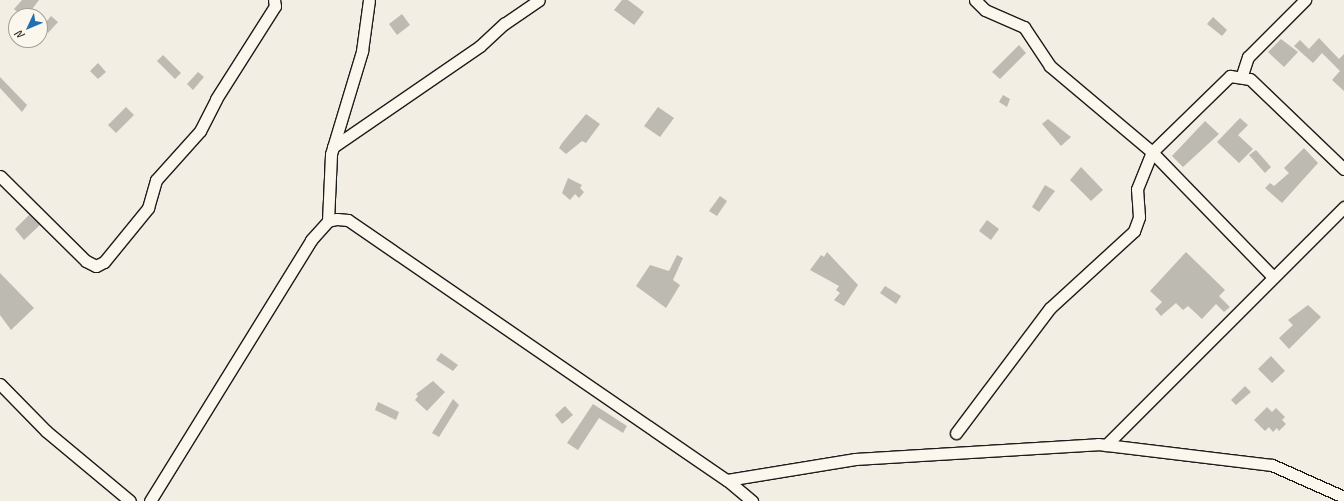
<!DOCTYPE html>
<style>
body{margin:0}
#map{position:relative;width:1344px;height:501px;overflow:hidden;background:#f2eee4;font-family:Caveat,sans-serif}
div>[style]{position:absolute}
.building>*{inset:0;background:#bdbab1}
.roads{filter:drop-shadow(1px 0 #1c1c1c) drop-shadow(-1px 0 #1c1c1c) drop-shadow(0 1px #1c1c1c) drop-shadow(0 -1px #1c1c1c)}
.minor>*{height:11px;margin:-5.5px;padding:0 5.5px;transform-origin:5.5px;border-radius:5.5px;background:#fbf7ec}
span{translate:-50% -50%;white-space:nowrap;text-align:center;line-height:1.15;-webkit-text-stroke:3.5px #fbf7ec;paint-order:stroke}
.north{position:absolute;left:8px;top:8px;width:40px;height:40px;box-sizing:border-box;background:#fbf7ec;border:1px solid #a29f99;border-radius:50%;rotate:226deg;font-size:11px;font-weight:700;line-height:16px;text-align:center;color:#1c1c1c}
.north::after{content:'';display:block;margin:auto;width:14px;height:18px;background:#1f6fb2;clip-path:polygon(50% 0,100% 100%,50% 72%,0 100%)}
</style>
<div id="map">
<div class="building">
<div style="clip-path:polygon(22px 0,39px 0,27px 16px,22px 16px,14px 9px)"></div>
<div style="clip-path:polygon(622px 0,628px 0,644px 12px,634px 25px,614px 10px)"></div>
<div style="clip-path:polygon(402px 14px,410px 25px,397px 35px,389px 24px)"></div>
<div style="clip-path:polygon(51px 16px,58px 22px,48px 33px,42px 27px)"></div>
<div style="clip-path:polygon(1213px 17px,1227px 30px,1222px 36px,1207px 24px)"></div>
<div style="clip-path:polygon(1319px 38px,1339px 59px,1344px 54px,1344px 91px,1332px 80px,1340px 71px,1322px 53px,1313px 63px,1294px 46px,1300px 40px,1309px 49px)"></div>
<div style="clip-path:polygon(1281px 39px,1298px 52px,1284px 67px,1268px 52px)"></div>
<div style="clip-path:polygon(1019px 45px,1026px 53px,1000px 79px,992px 72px)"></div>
<div style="clip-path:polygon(163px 55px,181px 73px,175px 79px,157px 61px)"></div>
<div style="clip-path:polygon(98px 63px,106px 72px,98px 79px,90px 71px)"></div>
<div style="clip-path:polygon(198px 72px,204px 77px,193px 90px,187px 84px)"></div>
<div style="clip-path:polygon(0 77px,27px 105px,22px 112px,0 88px)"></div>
<div style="clip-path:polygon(1003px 95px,1010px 99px,1007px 107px,999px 102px)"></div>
<div style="clip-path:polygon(126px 107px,134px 115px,116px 133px,108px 125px)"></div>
<div style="clip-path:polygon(658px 107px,674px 118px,660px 137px,644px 126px)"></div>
<div style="clip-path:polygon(586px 114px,600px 124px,586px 143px,582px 141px,566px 154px,559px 148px,562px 143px)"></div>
<div style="clip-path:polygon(1240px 118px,1248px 125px,1238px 135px,1253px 149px,1239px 163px,1217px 142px)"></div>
<div style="clip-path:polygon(1048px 119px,1071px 137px,1061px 146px,1042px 124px)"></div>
<div style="clip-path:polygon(1205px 121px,1219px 134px,1183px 167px,1172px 156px)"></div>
<div style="clip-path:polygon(1304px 148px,1318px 163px,1282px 203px,1265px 188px,1270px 183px,1274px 186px,1289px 173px,1284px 168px)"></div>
<div style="clip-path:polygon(1256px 150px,1271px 167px,1265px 173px,1249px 155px)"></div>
<div style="clip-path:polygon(1081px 167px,1103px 190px,1091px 201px,1070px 180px)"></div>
<div style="clip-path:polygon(568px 178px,582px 185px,580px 188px,584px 192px,579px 198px,575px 194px,570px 200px,562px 193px)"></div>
<div style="clip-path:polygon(1045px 185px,1055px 191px,1039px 212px,1032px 207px)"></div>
<div style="clip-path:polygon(720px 196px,727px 201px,717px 216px,709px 211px)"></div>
<div style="clip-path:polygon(29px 215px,40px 225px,24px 240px,15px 229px)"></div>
<div style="clip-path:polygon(987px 220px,999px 229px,991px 240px,979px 231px)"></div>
<div style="clip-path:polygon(827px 252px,858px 285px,844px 306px,834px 300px,840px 293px,836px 290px,839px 286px,810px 270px,821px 255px,824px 257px)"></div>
<div style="clip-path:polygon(1186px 252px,1225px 290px,1219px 296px,1230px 307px,1224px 312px,1216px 304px,1202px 319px,1188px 306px,1183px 310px,1176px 303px,1161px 316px,1155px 309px,1162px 302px,1150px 291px)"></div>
<div style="clip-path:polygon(677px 255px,683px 258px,673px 280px,680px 285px,666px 308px,636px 286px,650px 265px,669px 271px)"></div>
<div style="clip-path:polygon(0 273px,34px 308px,11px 330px,0 315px)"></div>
<div style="clip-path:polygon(885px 286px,901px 296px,896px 304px,880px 293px)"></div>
<div style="clip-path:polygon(1308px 305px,1321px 317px,1289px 349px,1279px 338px,1293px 325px,1288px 320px)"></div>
<div style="clip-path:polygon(441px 353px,458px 365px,453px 371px,436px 360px)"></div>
<div style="clip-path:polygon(1271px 356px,1285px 371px,1272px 383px,1258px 369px)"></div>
<div style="clip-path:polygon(433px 381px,445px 392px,427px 411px,415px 400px,418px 396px,416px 394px)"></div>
<div style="clip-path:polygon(1245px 386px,1251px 392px,1236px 405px,1231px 400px)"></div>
<div style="clip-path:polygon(453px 399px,459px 405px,439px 437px,432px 433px)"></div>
<div style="clip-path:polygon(378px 402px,399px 412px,396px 420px,375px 410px)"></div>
<div style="clip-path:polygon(593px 404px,627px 426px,623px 433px,599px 418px,578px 450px,567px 443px)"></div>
<div style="clip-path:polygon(565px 406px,573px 415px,562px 424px,555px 415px)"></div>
<div style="clip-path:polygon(1267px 407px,1272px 412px,1276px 408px,1285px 417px,1282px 420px,1286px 424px,1279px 431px,1277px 428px,1273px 432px,1269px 427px,1265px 431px,1254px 420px)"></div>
</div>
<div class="roads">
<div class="minor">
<div style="left:975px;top:0;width:14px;rotate:45deg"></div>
<div style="left:985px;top:10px;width:43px;rotate:23.6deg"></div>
<div style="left:1024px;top:27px;width:47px;rotate:56.3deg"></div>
<div style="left:1050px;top:66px;width:133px;rotate:40.1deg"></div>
<div style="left:1152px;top:152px;width:174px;rotate:45.9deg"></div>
<div style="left:1242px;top:75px;width:19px;rotate:-72deg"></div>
<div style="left:1248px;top:57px;width:81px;rotate:-45deg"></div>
<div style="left:333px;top:147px;width:178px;rotate:-34.5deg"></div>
<div style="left:480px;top:46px;width:33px;rotate:-43deg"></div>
<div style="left:504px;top:24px;width:42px;rotate:-34.4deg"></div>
<div style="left:0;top:176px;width:121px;rotate:44.7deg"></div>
<div style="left:86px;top:261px;width:11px;rotate:27deg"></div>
<div style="left:96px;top:266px;width:9px;rotate:-27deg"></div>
<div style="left:104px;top:262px;width:70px;rotate:-50.8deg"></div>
<div style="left:148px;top:208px;width:29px;rotate:-74deg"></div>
<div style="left:156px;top:180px;width:66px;rotate:-48.1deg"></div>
<div style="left:200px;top:131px;width:36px;rotate:-63deg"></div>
<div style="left:216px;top:99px;width:110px;rotate:-57.6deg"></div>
<div style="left:275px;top:6px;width:6px;rotate:-99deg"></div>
<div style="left:328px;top:221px;width:67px;rotate:-87.4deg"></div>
<div style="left:331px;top:154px;width:108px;rotate:-73.2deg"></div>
<div style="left:362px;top:51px;width:51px;rotate:-82.2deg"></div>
<div style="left:0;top:384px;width:66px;rotate:45.6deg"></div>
<div style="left:46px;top:431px;width:109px;rotate:39.8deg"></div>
<div style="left:956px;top:433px;width:156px;rotate:-53.1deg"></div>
<div style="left:1050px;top:308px;width:114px;rotate:-42.5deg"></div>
<div style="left:1134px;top:231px;width:15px;rotate:-70deg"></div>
<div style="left:1139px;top:217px;width:28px;rotate:-94deg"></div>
<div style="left:1137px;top:189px;width:40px;rotate:-68deg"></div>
<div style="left:1152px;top:152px;width:109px;rotate:-44.3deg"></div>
<div style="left:1230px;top:76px;width:20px;rotate:9deg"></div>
<div style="left:1250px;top:79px;width:130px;rotate:43.8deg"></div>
<div style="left:1106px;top:445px;width:337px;rotate:-45deg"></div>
<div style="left:727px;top:480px;width:130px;rotate:-9.3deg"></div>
<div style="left:855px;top:459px;width:243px;rotate:-3.5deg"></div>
<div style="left:1098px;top:444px;width:175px;rotate:6.9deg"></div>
<div style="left:1272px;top:465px;width:79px;rotate:24deg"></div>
<div style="left:150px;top:501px;width:307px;rotate:-58.3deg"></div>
<div style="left:311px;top:240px;width:25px;rotate:-48deg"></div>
<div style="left:328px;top:221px;width:9px;rotate:-13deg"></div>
<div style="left:337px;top:219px;width:11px;rotate:5deg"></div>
<div style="left:348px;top:220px;width:460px;rotate:34.5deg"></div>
<div style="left:727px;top:480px;width:33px;rotate:40deg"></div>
</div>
</div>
<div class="north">N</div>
</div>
